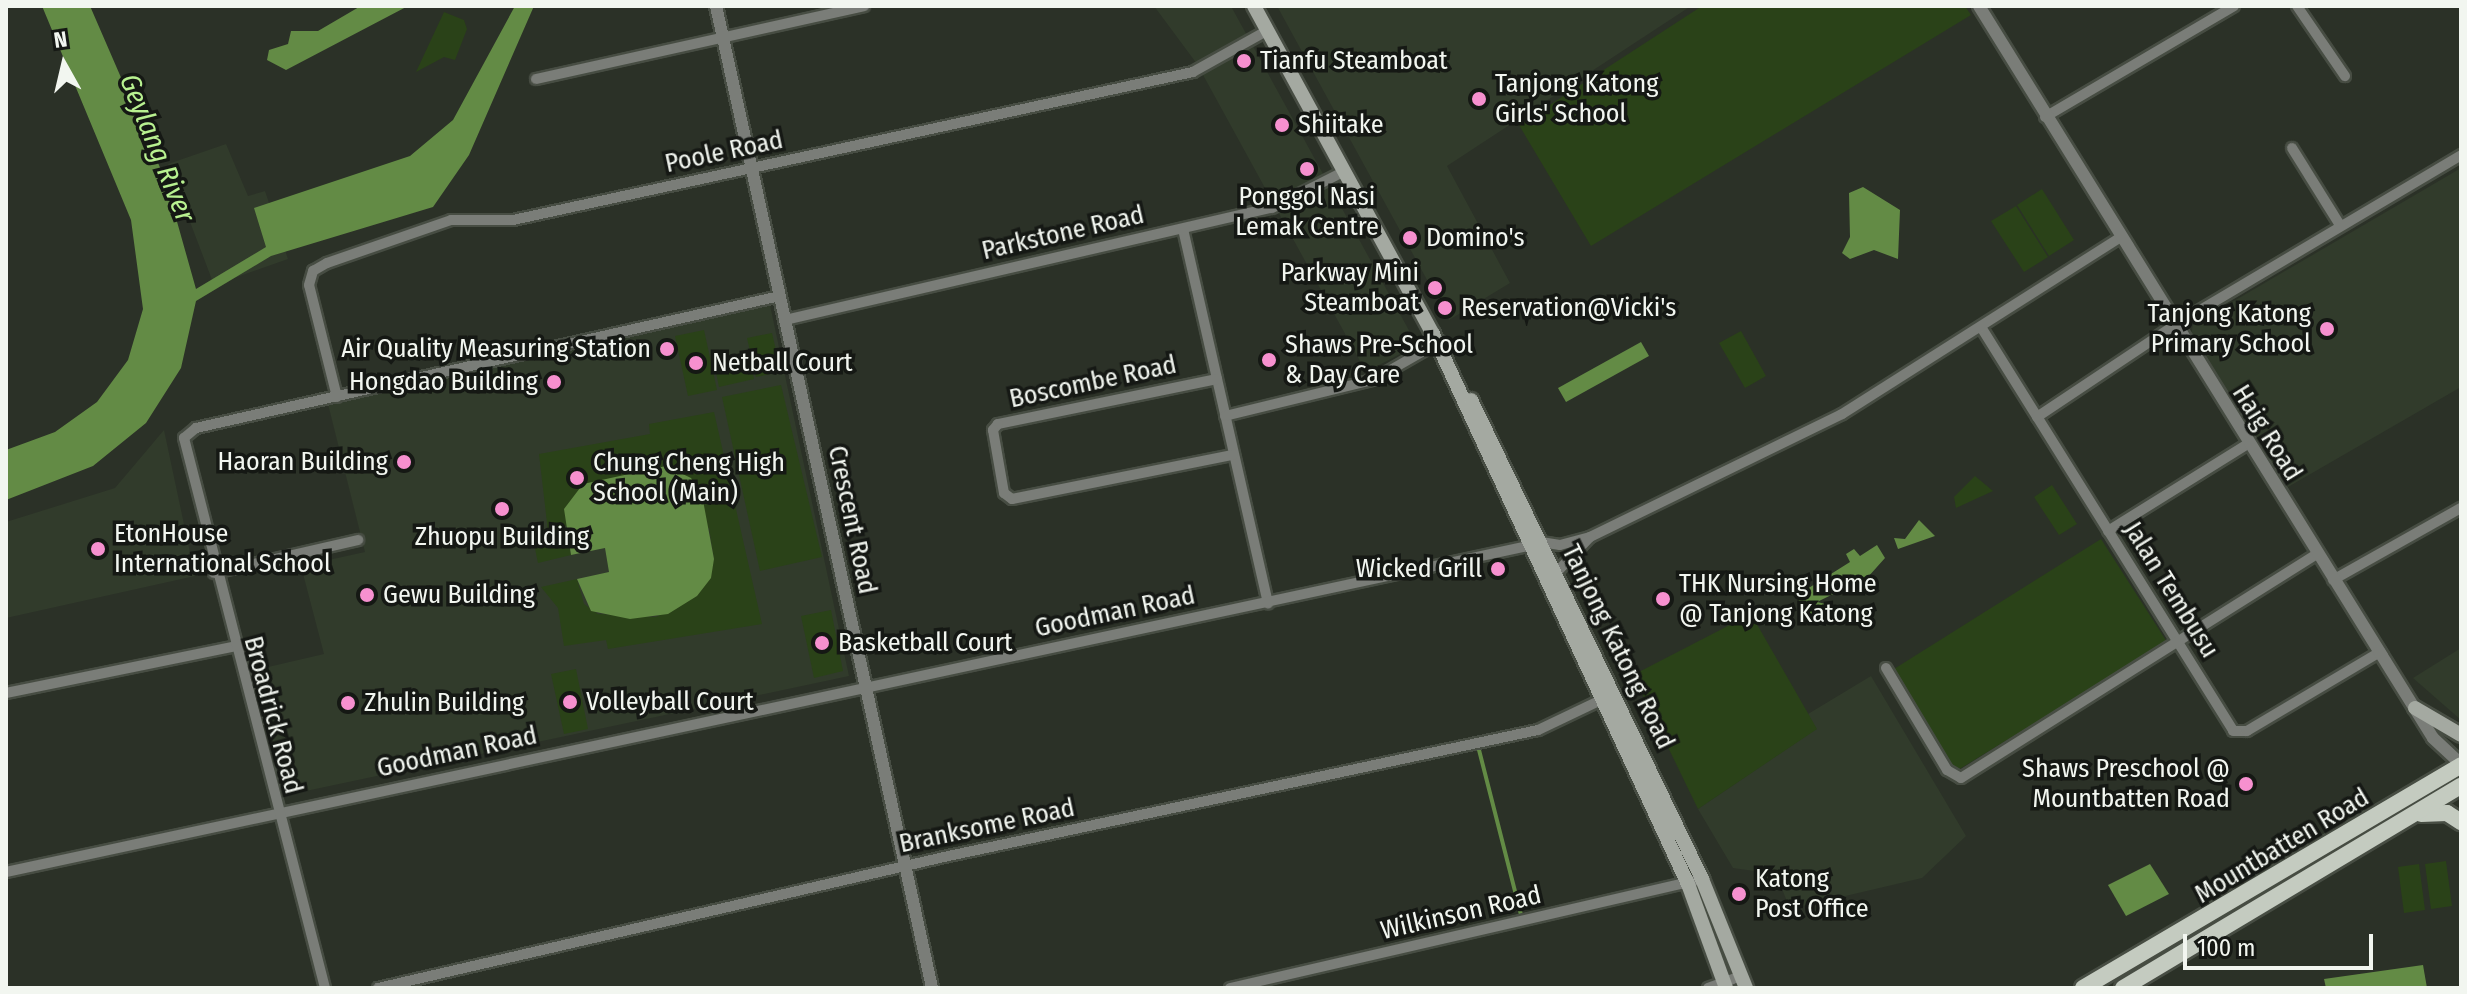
<!DOCTYPE html>
<style>
body{margin:0}
#map{position:relative;width:2467px;height:994px;overflow:hidden;background:#2b3127;font-family:"Fira Sans Condensed",sans-serif}
div>[style]{position:absolute}
.built>*{inset:0;background:#313b2b}
.green>*{inset:0;background:#2a4218}
.water>*{inset:0;background:#638b45}
.stream>*{height:4px;margin:-2px;padding:0 2px;transform-origin:2px;border-radius:2px;background:#638b45}
.roads{filter:drop-shadow(2px 0 #474d43) drop-shadow(-2px 0 #474d43) drop-shadow(0 2px #474d43) drop-shadow(0 -2px #474d43)}
.minor>*{height:10px;margin:-5px;padding:0 5px;transform-origin:5px;border-radius:5px;background:#7a7d78}
.tertiary>*{height:12px;margin:-6px;padding:0 6px;transform-origin:6px;border-radius:6px;background:#7a7d78}
.secondary>*{height:14px;margin:-7px;padding:0 7px;transform-origin:7px;border-radius:7px;background:#a4a9a1}
.primary>*{height:16px;margin:-8px;padding:0 8px;transform-origin:8px;border-radius:8px;background:#c4cbc0}
.dots>*{width:22px;height:22px;translate:-50% -50%;box-sizing:border-box;border:4px solid #151814;border-radius:50%}
span{translate:-50% -50%;white-space:nowrap;text-align:center;line-height:1.15;-webkit-text-stroke:7px #151814;paint-order:stroke}
.poi-label{font-size:26px;color:#f2f6f0}
.left{translate:0 -50%;text-align:left}
.right{translate:-100% -50%;text-align:right}
.street-label{font-size:26px;color:#f2f6f0}
.water-label{font-size:28px;color:#b8f190;font-style:italic}
.frame{position:absolute;inset:0;border:8px solid #f2f6f0;pointer-events:none}
.north{position:absolute;left:24px;top:24px;width:80px;height:80px;-webkit-text-stroke:6px #151814;paint-order:stroke;rotate:352deg;font-size:22px;font-weight:700;line-height:32px;text-align:center;color:#f2f6f0}
.north::after{content:'';display:block;margin:auto;width:28px;height:36px;background:#f2f6f0;clip-path:polygon(50% 0,100% 100%,50% 72%,0 100%)}
.scale{position:absolute;left:2183px;top:934px;width:190px;height:36px;box-sizing:border-box;border:4px solid #f2f6f0;border-top:0;padding-left:10px;font-size:24px;line-height:28px;white-space:nowrap;color:#f2f6f0;-webkit-text-stroke:6px #151814;paint-order:stroke}
</style>
<div id="map">
<div class="built">
<div style="clip-path:polygon(1154px 6px,1232px 8px,1417px 345px,1366px 372px,1197px 64px)"></div>
<div style="clip-path:polygon(1277px 6px,1691px 6px,1447px 166px,1510px 283px,1449px 320px)"></div>
<div style="clip-path:polygon(226px 144px,248px 196px,265px 191px,288px 259px,214px 285px,168px 164px)"></div>
<div style="clip-path:polygon(2461px 168px,2461px 387px,2288px 487px,2191px 334px,2193px 325px)"></div>
<div style="clip-path:polygon(770px 305px,849px 676px,287px 795px,255px 670px,324px 654px,301px 566px,365px 552px,328px 404px)"></div>
<div style="clip-path:polygon(164px 430px,195px 576px,6px 618px,6px 522px,115px 488px)"></div>
<div style="clip-path:polygon(2461px 648px,2461px 720px,2413px 678px)"></div>
<div style="clip-path:polygon(1871px 676px,1966px 836px,1922px 878px,1790px 909px,1776px 874px,1733px 868px,1698px 809px,1816px 729px,1808px 714px)"></div>
</div>
<div class="green">
<div style="clip-path:polygon(1702px 6px,1965px 6px,1971px 15px,1591px 246px,1519px 125px)"></div>
<div style="clip-path:polygon(444px 12px,464px 20px,467px 29px,455px 60px,444px 57px,416px 72px)"></div>
<div style="clip-path:polygon(2042px 189px,2074px 240px,2049px 256px,2017px 205px)"></div>
<div style="clip-path:polygon(2016px 206px,2048px 257px,2024px 272px,1991px 221px)"></div>
<div style="clip-path:polygon(704px 330px,717px 390px,688px 396px,675px 336px)"></div>
<div style="clip-path:polygon(1741px 331px,1766px 376px,1745px 388px,1719px 343px)"></div>
<div style="clip-path:polygon(772px 333px,781px 372px,756px 377px,747px 338px)"></div>
<div style="clip-path:polygon(749px 354px,754px 379px,719px 387px,714px 362px)"></div>
<div style="clip-path:polygon(781px 385px,822px 557px,760px 571px,722px 397px)"></div>
<div style="clip-path:polygon(714px 412px,762px 624px,608px 649px,606px 640px,564px 646px,558px 608px,541px 587px,577px 579px,584px 604px,598px 614px,656px 617px,697px 596px,714px 559px,709px 528px,565px 526px,571px 555px,538px 563px,534px 544px,549px 540px,539px 454px,650px 434px,649px 424px)"></div>
<div style="clip-path:polygon(1975px 476px,1993px 491px,1956px 508px,1954px 497px)"></div>
<div style="clip-path:polygon(2052px 485px,2077px 524px,2059px 535px,2034px 497px)"></div>
<div style="clip-path:polygon(2101px 539px,2167px 642px,1953px 773px,1894px 669px)"></div>
<div style="clip-path:polygon(831px 610px,843px 671px,814px 678px,801px 616px)"></div>
<div style="clip-path:polygon(1751px 614px,1817px 729px,1698px 809px,1633px 675px)"></div>
<div style="clip-path:polygon(576px 669px,588px 729px,564px 734px,551px 674px)"></div>
<div style="clip-path:polygon(2446px 861px,2452px 906px,2431px 909px,2425px 864px)"></div>
<div style="clip-path:polygon(2419px 864px,2425px 910px,2404px 913px,2398px 867px)"></div>
</div>
<div class="water">
<div style="clip-path:polygon(42px 6px,90px 6px,165px 179px,196px 289px,266px 247px,254px 208px,410px 156px,453px 120px,515px 6px,534px 6px,469px 155px,433px 207px,271px 256px,196px 301px,181px 368px,146px 423px,93px 466px,6px 500px,6px 450px,55px 432px,97px 402px,128px 360px,143px 309px,131px 220px)"></div>
<div style="clip-path:polygon(408px 6px,286px 70px,267px 60px,269px 50px,288px 44px,291px 31px,318px 31px,359px 7px)"></div>
<div style="clip-path:polygon(1863px 187px,1900px 210px,1898px 259px,1874px 250px,1850px 259px,1842px 253px,1850px 237px,1849px 193px)"></div>
<div style="clip-path:polygon(1641px 342px,1649px 356px,1566px 402px,1558px 388px)"></div>
<div style="clip-path:polygon(666px 466px,691px 478px,702px 495px,714px 559px,711px 578px,697px 596px,668px 614px,630px 619px,591px 611px,577px 579px,609px 572px,605px 548px,571px 555px,564px 509px,583px 484px)"></div>
<div style="clip-path:polygon(1919px 520px,1935px 536px,1898px 549px,1894px 538px,1905px 539px)"></div>
<div style="clip-path:polygon(1877px 545px,1885px 558px,1868px 577px,1817px 602px,1830px 605px,1810px 618px,1796px 596px,1850px 562px,1846px 554px,1854px 549px,1860px 556px)"></div>
<div style="clip-path:polygon(2150px 864px,2169px 894px,2126px 916px,2108px 885px)"></div>
<div style="clip-path:polygon(2423px 965px,2427px 988px,2326px 988px,2324px 979px)"></div>
</div>
<div class="stream">
<div style="left:1478px;top:746px;width:178px;rotate:75.7deg"></div>
</div>
<div class="roads">
<div class="minor">
<div style="left:2297px;top:6px;width:85px;rotate:55.6deg"></div>
<div style="left:536px;top:79px;width:336px;rotate:-12.5deg"></div>
<div style="left:2045px;top:117px;width:219px;rotate:-30.4deg"></div>
<div style="left:2292px;top:148px;width:91px;rotate:58.1deg"></div>
<div style="left:1183px;top:229px;width:384px;rotate:77.2deg"></div>
<div style="left:785px;top:320px;width:500px;rotate:-13deg"></div>
<div style="left:1272px;top:208px;width:82px;rotate:-26.9deg"></div>
<div style="left:1981px;top:327px;width:476px;rotate:58deg"></div>
<div style="left:2233px;top:731px;width:14px"></div>
<div style="left:2247px;top:731px;width:155px;rotate:-30.7deg"></div>
<div style="left:1217px;top:379px;width:224px;rotate:168.4deg"></div>
<div style="left:998px;top:424px;width:8px;rotate:130deg"></div>
<div style="left:993px;top:430px;width:64px;rotate:80.1deg"></div>
<div style="left:1004px;top:493px;width:10px;rotate:37deg"></div>
<div style="left:1012px;top:499px;width:225px;rotate:-11.3deg"></div>
<div style="left:337px;top:397px;width:115px;rotate:-104deg"></div>
<div style="left:309px;top:285px;width:15px;rotate:-74deg"></div>
<div style="left:313px;top:271px;width:16px;rotate:-30deg"></div>
<div style="left:327px;top:263px;width:131px;rotate:-19.1deg"></div>
<div style="left:451px;top:220px;width:62px"></div>
<div style="left:513px;top:220px;width:696px;rotate:-12.28deg"></div>
<div style="left:1193px;top:72px;width:86px;rotate:-29.2deg"></div>
<div style="left:1225px;top:416px;width:152px;rotate:-13.7deg"></div>
<div style="left:1373px;top:380px;width:78px;rotate:-29.8deg"></div>
<div style="left:2037px;top:417px;width:166px;rotate:-33.7deg"></div>
<div style="left:2175px;top:325px;width:333px;rotate:-30.7deg"></div>
<div style="left:2108px;top:531px;width:165px;rotate:-31.9deg"></div>
<div style="left:1541px;top:542px;width:19px;rotate:9deg"></div>
<div style="left:1560px;top:545px;width:31px;rotate:-15deg"></div>
<div style="left:1590px;top:537px;width:280px;rotate:-26deg"></div>
<div style="left:1842px;top:414px;width:327px;rotate:-32.4deg"></div>
<div style="left:214px;top:573px;width:148px;rotate:-12.9deg"></div>
<div style="left:1556px;top:573px;width:50px;rotate:-46.6deg"></div>
<div style="left:2333px;top:580px;width:147px;rotate:-29.4deg"></div>
<div style="left:1886px;top:668px;width:119px;rotate:59.1deg"></div>
<div style="left:1947px;top:770px;width:16px;rotate:30deg"></div>
<div style="left:1961px;top:778px;width:421px;rotate:-32.2deg"></div>
<div style="left:6px;top:693px;width:231px;rotate:-11.5deg"></div>
<div style="left:6px;top:872px;width:1557px;rotate:-12.09deg"></div>
<div style="left:325px;top:988px;width:568px;rotate:-104.38deg"></div>
<div style="left:184px;top:438px;width:16px;rotate:-40deg"></div>
<div style="left:196px;top:428px;width:599px;rotate:-12.74deg"></div>
<div style="left:378px;top:988px;width:581px;rotate:-13.03deg"></div>
<div style="left:944px;top:857px;width:607px;rotate:-12.07deg"></div>
<div style="left:1538px;top:730px;width:70px;rotate:-25.5deg"></div>
<div style="left:1230px;top:988px;width:484px;rotate:-13deg"></div>
<div style="left:1708px;top:988px;width:35px;rotate:-20deg"></div>
</div>
<div class="tertiary">
<div style="left:716px;top:6px;width:1005px;rotate:77.59deg"></div>
<div style="left:1979px;top:6px;width:861px;rotate:58.19deg"></div>
<div style="left:2433px;top:738px;width:38px;rotate:43deg"></div>
</div>
<div class="secondary">
<div style="left:1254px;top:6px;width:374px;rotate:61.4deg"></div>
<div style="left:1433px;top:334px;width:606px;rotate:65.13deg"></div>
<div style="left:1688px;top:884px;width:111px;rotate:69.9deg"></div>
<div style="left:1471px;top:400px;width:532px;rotate:64.25deg"></div>
<div style="left:1702px;top:879px;width:118px;rotate:68deg"></div>
<div style="left:2415px;top:708px;width:53px;rotate:30.4deg"></div>
</div>
<div class="primary">
<div style="left:2421px;top:814px;width:26px;rotate:-2deg"></div>
<div style="left:2447px;top:813px;width:17px;rotate:33deg"></div>
<div style="left:2083px;top:988px;width:439px;rotate:-30.5deg"></div>
<div style="left:2123px;top:988px;width:394px;rotate:-30.9deg"></div>
</div>
</div>
<div class="dots">
<div style="left:1244px;top:61px;background:#f690cf"></div>
<div style="left:1479px;top:99px;background:#f690cf"></div>
<div style="left:1282px;top:125px;background:#f690cf"></div>
<div style="left:1307px;top:169px;background:#f690cf"></div>
<div style="left:1410px;top:238px;background:#f690cf"></div>
<div style="left:1435px;top:288px;background:#f690cf"></div>
<div style="left:1445px;top:308px;background:#f690cf"></div>
<div style="left:2327px;top:329px;background:#f690cf"></div>
<div style="left:667px;top:349px;background:#f690cf"></div>
<div style="left:1269px;top:360px;background:#f690cf"></div>
<div style="left:696px;top:363px;background:#f690cf"></div>
<div style="left:554px;top:382px;background:#f690cf"></div>
<div style="left:404px;top:462px;background:#f690cf"></div>
<div style="left:577px;top:478px;background:#f690cf"></div>
<div style="left:502px;top:509px;background:#f690cf"></div>
<div style="left:98px;top:549px;background:#f690cf"></div>
<div style="left:1498px;top:569px;background:#f690cf"></div>
<div style="left:367px;top:595px;background:#f690cf"></div>
<div style="left:1663px;top:599px;background:#f690cf"></div>
<div style="left:822px;top:643px;background:#f690cf"></div>
<div style="left:570px;top:702px;background:#f690cf"></div>
<div style="left:348px;top:703px;background:#f690cf"></div>
<div style="left:2246px;top:784px;background:#f690cf"></div>
<div style="left:1739px;top:894px;background:#f690cf"></div>
</div>
<div class="poi-label">
<span class="left" style="left:1260px;top:61px">Tianfu Steamboat</span>
<span class="left" style="left:1495px;top:99px">Tanjong Katong<br>Girls' School</span>
<span class="left" style="left:1298px;top:125px">Shiitake</span>
<span style="left:1307px;top:212px">Ponggol Nasi<br>Lemak Centre</span>
<span class="left" style="left:1426px;top:238px">Domino's</span>
<span class="right" style="left:1419px;top:288px">Parkway Mini<br>Steamboat</span>
<span class="left" style="left:1461px;top:308px">Reservation@Vicki's</span>
<span class="right" style="left:2311px;top:329px">Tanjong Katong<br>Primary School</span>
<span class="left" style="left:1285px;top:360px">Shaws Pre-School<br>&amp; Day Care</span>
<span class="right" style="left:651px;top:349px">Air Quality Measuring Station</span>
<span class="left" style="left:712px;top:363px">Netball Court</span>
<span class="right" style="left:538px;top:382px">Hongdao Building</span>
<span class="right" style="left:388px;top:462px">Haoran Building</span>
<span class="left" style="left:593px;top:478px">Chung Cheng High<br>School (Main)</span>
<span class="left" style="left:114px;top:549px">EtonHouse<br>International School</span>
<span style="left:502px;top:537px">Zhuopu Building</span>
<span class="right" style="left:1482px;top:569px">Wicked Grill</span>
<span class="left" style="left:1679px;top:599px">THK Nursing Home<br>@ Tanjong Katong</span>
<span class="left" style="left:383px;top:595px">Gewu Building</span>
<span class="left" style="left:838px;top:643px">Basketball Court</span>
<span class="left" style="left:586px;top:702px">Volleyball Court</span>
<span class="left" style="left:364px;top:703px">Zhulin Building</span>
<span class="right" style="left:2230px;top:784px">Shaws Preschool @<br>Mountbatten Road</span>
<span class="left" style="left:1755px;top:894px">Katong<br>Post Office</span>
</div>
<div class="street-label">
<span style="left:724px;top:152px;rotate:-12deg">Poole Road</span>
<span style="left:1063px;top:233px;rotate:-13deg">Parkstone Road</span>
<span style="left:1093px;top:382px;rotate:-12deg">Boscombe Road</span>
<span style="left:2267px;top:433px;rotate:58deg">Haig Road</span>
<span style="left:852px;top:520px;rotate:78deg">Crescent Road</span>
<span style="left:2171px;top:590px;rotate:58deg">Jalan Tembusu</span>
<span style="left:1115px;top:612px;rotate:-12deg">Goodman Road</span>
<span style="left:1618px;top:647px;rotate:64deg">Tanjong Katong Road</span>
<span style="left:273px;top:715px;rotate:75deg">Broadrick Road</span>
<span style="left:457px;top:752px;rotate:-12deg">Goodman Road</span>
<span style="left:987px;top:826px;rotate:-12deg">Branksome Road</span>
<span style="left:2282px;top:846px;rotate:-31deg">Mountbatten Road</span>
<span style="left:1461px;top:913px;rotate:-13deg">Wilkinson Road</span>
</div>
<div class="water-label">
<span style="left:157px;top:148px;rotate:68deg">Geylang River</span>
</div>
<div class="frame"></div>
<div class="north">N</div>
<div class="scale">100 m</div>
</div>
